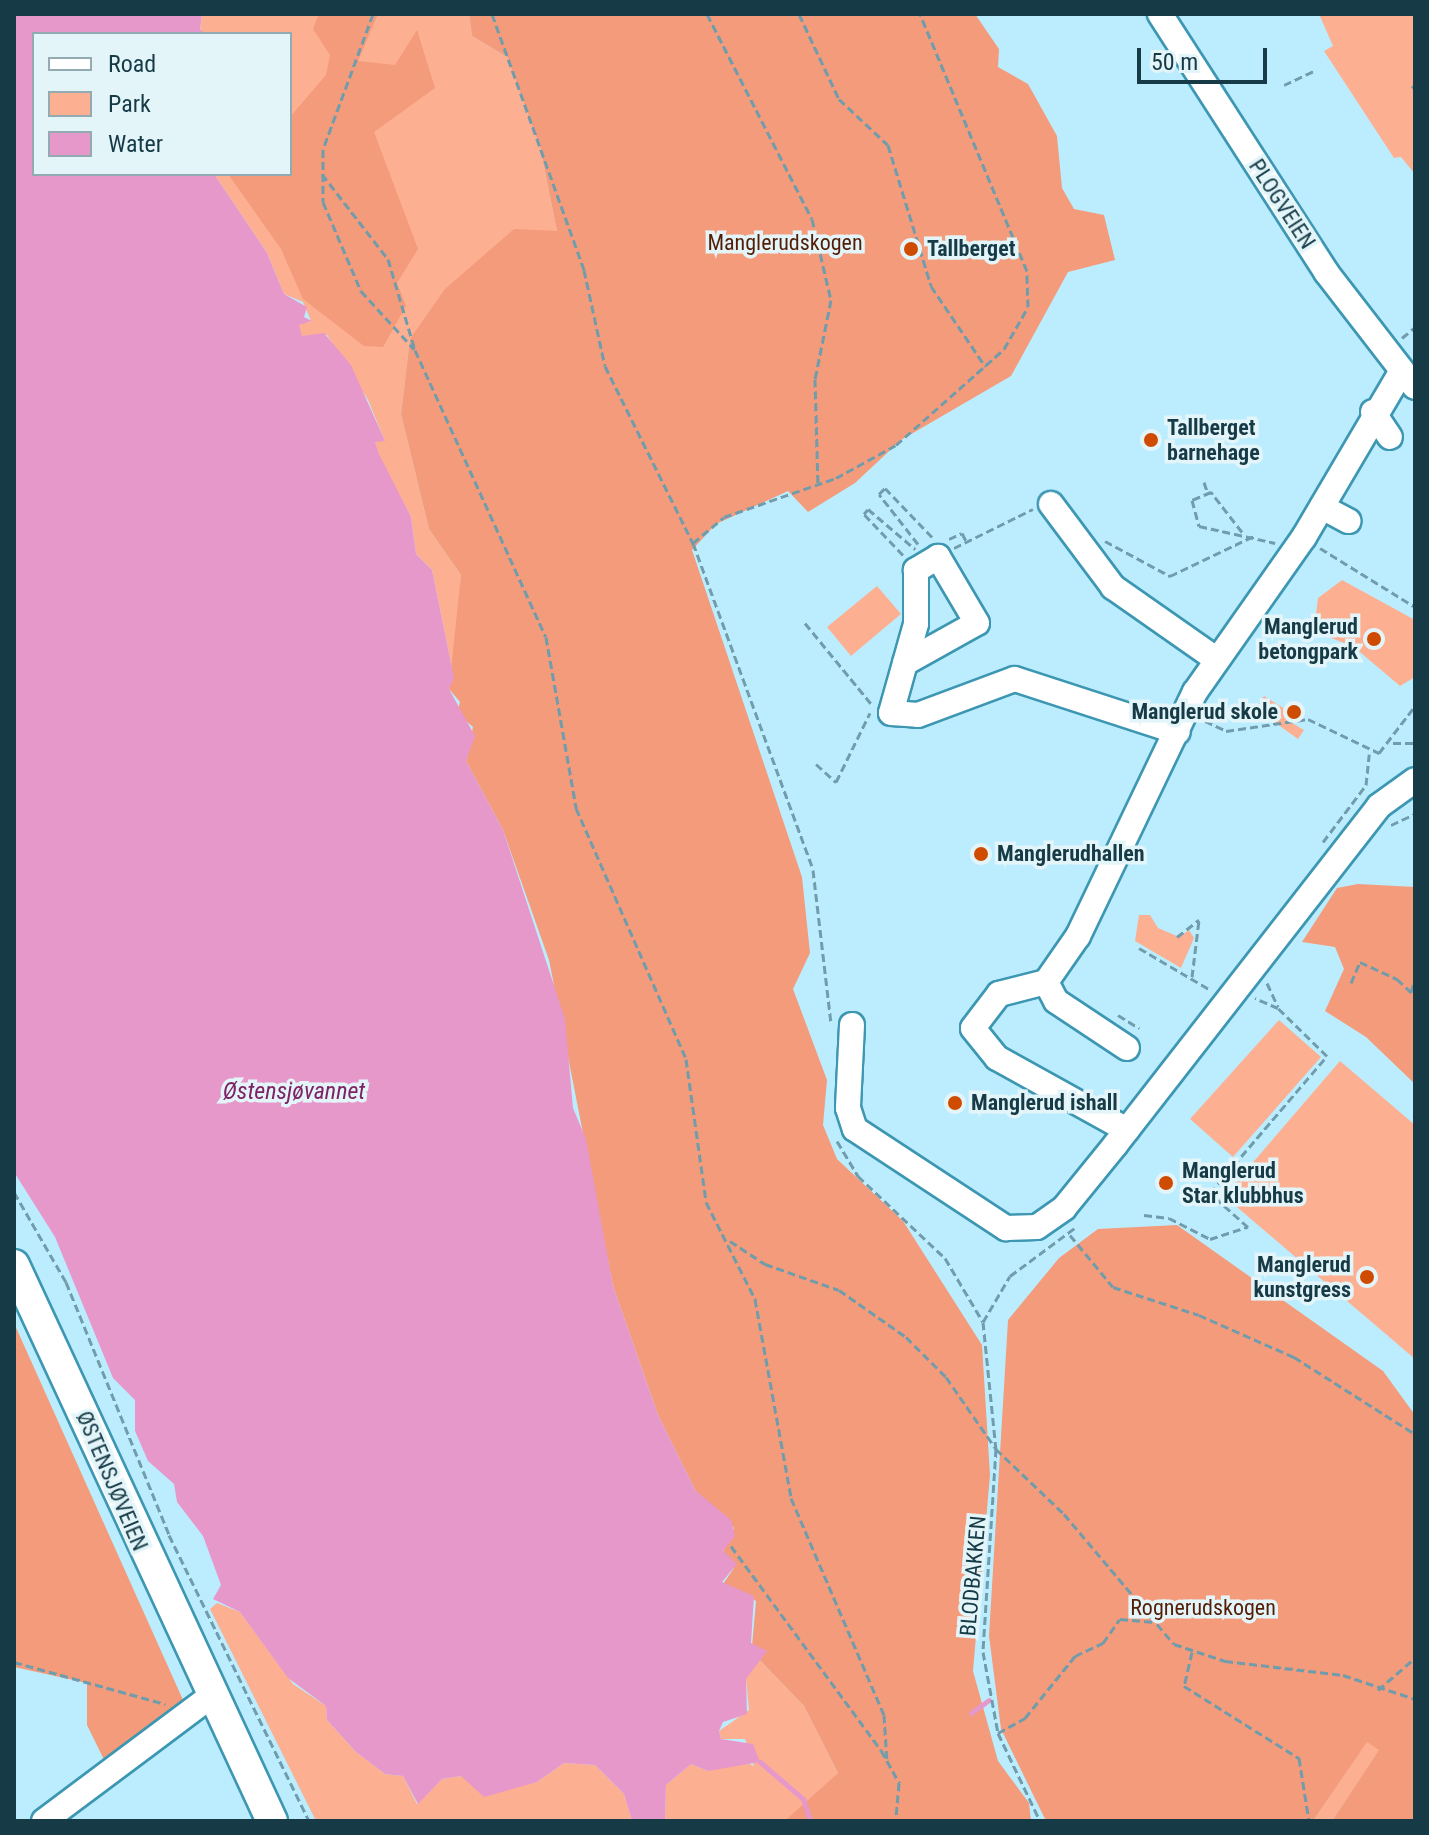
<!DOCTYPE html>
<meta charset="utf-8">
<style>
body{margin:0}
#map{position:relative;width:1429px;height:1835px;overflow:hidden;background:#bcedff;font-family:"Roboto Condensed",sans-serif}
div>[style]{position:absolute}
.green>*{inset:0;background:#fdaf91}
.forest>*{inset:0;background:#f39b7a}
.water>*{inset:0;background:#e798cb}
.stream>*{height:5px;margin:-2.5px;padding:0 2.5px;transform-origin:2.5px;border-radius:2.5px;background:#e798cb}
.path>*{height:3px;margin-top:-1.5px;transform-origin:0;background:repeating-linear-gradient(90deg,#709cab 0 8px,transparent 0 12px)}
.roads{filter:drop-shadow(2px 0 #3d97b2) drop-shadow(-2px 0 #3d97b2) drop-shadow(0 2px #3d97b2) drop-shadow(0 -2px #3d97b2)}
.minor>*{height:24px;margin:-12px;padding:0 12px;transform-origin:12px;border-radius:12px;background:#fff}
.major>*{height:30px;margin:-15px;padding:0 15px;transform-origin:15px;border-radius:15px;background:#fff}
.dots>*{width:22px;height:22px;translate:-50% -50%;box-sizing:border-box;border:4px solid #e4f5fa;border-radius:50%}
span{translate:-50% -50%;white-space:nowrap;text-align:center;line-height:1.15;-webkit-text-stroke:7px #e4f5fa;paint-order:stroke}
.street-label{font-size:22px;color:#163b47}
.park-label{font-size:22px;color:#541e06}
.poi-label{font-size:22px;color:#163b47;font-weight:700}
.left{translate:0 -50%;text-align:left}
.right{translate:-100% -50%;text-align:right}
.water-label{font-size:24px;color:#7e2264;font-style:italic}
.frame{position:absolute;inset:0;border:16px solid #163b47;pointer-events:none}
.legend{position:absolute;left:32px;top:32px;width:260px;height:144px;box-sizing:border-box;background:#e4f5fa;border:2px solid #92abb2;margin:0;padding:10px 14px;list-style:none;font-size:24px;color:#163b47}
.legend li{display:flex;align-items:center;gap:16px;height:40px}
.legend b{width:40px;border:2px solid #92abb2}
.scale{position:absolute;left:1137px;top:48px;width:130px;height:36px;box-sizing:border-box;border:4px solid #163b47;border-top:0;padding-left:10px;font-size:24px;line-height:28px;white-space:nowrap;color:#163b47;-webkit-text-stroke:6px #e4f5fa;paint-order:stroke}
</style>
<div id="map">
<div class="green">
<div style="clip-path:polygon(202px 14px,469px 14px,472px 36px,507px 57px,540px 147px,557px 231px,410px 339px,401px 414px,429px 529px,461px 575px,454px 678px,432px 570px,416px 554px,411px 517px,380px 460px,375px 442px,384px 439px,368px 400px,327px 335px,302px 336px,298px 325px,311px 321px,303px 302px,284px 294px,267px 253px,214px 174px,290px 174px,290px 34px,208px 34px,200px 31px)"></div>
<div style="clip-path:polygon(1319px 14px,1415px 14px,1415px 174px,1401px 157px,1394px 158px,1324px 51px,1333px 46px)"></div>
<div style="clip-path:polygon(1342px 580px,1415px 620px,1415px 677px,1400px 686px,1354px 647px,1314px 631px,1318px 598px)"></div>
<div style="clip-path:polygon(877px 586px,901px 614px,851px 656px,827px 627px)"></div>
<div style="clip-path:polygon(1264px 696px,1296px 716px,1292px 723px,1304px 730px,1298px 739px,1256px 709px)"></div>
<div style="clip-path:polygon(1139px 915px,1150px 915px,1158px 928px,1179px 937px,1189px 930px,1194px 938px,1181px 968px,1135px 941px)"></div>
<div style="clip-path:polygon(1279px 1020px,1321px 1057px,1233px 1157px,1190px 1119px)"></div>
<div style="clip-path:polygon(1340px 1061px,1415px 1125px,1415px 1359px,1224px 1196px)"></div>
<div style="clip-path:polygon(217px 1603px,240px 1612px,293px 1684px,326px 1706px,327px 1720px,356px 1752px,385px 1774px,403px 1776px,417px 1804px,442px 1779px,461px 1776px,486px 1791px,537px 1782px,564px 1763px,595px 1765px,624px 1794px,632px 1821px,316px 1821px,210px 1609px)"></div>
<div style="clip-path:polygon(757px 1657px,804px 1706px,838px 1773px,791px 1821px,665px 1821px,666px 1785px,691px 1764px,708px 1771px,743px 1761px,754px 1766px,745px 1739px,721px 1739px,719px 1731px,749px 1710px,746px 1679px)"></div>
<div style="clip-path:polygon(1367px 1741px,1380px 1749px,1332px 1821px,1313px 1821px)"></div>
</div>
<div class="forest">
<div style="clip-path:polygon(319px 14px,378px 14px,358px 61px,395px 65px,417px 30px,435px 88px,374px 132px,418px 249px,397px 283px,406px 306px,383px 347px,364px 346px,303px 299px,281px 249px,228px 174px,290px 174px,290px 117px,326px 75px,330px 55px,313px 29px)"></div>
<div style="clip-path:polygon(469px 14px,975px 14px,999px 49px,998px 67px,1028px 84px,1057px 136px,1062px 188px,1074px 209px,1104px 215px,1115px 260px,1068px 272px,1011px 376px,901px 440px,855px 483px,808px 512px,788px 491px,716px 524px,692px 550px,802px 877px,810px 953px,793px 989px,827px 1080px,823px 1125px,837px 1159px,903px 1221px,982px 1345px,990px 1475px,973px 1671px,998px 1761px,1029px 1803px,1031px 1821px,787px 1819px,838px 1773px,804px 1706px,757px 1657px,767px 1651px,752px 1646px,756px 1601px,723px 1584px,734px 1568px,723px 1552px,734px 1528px,695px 1490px,658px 1415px,613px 1286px,549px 960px,503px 830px,466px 761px,473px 727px,457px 713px,460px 702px,449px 689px,461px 575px,429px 529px,401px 414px,410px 339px,445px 289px,514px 229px,557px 231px,540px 147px,507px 57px,472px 36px)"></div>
<div style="clip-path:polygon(1358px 884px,1415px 887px,1415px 1084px,1366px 1037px,1325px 1011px,1344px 969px,1335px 947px,1302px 942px,1337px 888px)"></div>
<div style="clip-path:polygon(1177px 1225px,1383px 1371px,1415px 1415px,1415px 1821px,1332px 1821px,1379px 1750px,1367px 1742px,1313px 1821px,1046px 1821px,1001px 1729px,989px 1636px,1008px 1320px,1059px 1258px,1098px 1229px)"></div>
<div style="clip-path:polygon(14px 1323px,188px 1711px,110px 1772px,87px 1725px,87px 1683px,14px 1667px)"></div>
</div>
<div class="water">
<div style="clip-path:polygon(14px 14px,202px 14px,200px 30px,208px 34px,34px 34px,34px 174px,214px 174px,267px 253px,284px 294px,307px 307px,304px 317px,312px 321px,299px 325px,302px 336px,324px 333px,351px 365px,385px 441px,375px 442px,379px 454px,411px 517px,416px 554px,432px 570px,454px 678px,449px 689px,475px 736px,466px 761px,503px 830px,565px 1019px,573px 1108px,586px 1139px,613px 1286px,658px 1415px,695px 1490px,731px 1520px,735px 1536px,723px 1551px,737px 1564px,722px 1582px,754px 1596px,751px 1643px,767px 1651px,746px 1679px,747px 1714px,723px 1722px,719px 1731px,721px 1739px,753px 1744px,760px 1762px,708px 1771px,691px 1764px,666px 1785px,665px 1821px,632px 1821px,624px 1794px,595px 1765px,564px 1763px,537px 1782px,484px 1797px,461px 1776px,442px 1779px,418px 1804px,403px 1776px,385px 1774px,356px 1752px,327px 1720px,326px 1706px,288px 1678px,240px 1612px,213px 1599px,221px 1585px,203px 1536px,177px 1502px,174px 1484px,148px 1461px,135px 1431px,135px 1400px,113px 1378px,55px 1237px,14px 1172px)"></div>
</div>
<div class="stream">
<div style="left:971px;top:1713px;width:22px;rotate:-36deg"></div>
<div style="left:760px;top:1762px;width:57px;rotate:40.7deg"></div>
<div style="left:803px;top:1799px;width:23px;rotate:72deg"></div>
</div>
<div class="path">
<div style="left:373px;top:14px;width:144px;rotate:110.3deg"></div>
<div style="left:323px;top:149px;width:53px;rotate:90deg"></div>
<div style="left:323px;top:202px;width:97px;rotate:66.9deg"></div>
<div style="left:361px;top:291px;width:79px;rotate:47.6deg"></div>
<div style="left:492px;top:14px;width:272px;rotate:70.2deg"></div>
<div style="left:584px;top:270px;width:98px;rotate:77.7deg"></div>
<div style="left:605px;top:366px;width:198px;rotate:63.6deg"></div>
<div style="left:693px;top:543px;width:348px;rotate:69.8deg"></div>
<div style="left:813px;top:870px;width:154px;rotate:83.3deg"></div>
<div style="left:707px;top:14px;width:230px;rotate:62.9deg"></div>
<div style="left:812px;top:219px;width:83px;rotate:76.8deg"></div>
<div style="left:831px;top:300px;width:81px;rotate:101.4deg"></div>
<div style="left:815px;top:379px;width:105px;rotate:88.4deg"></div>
<div style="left:799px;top:14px;width:94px;rotate:64.8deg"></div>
<div style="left:839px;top:99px;width:67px;rotate:43.2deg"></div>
<div style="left:888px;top:145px;width:147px;rotate:73deg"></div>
<div style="left:931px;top:286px;width:97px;rotate:56deg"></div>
<div style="left:1284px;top:85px;width:35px;rotate:-25deg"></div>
<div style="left:1412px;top:88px;width:4px;rotate:-45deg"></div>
<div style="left:322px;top:174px;width:108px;rotate:52.2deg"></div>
<div style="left:388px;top:259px;width:95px;rotate:73.5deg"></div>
<div style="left:415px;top:350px;width:315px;rotate:65.5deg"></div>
<div style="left:546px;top:637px;width:174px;rotate:80deg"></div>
<div style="left:576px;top:808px;width:274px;rotate:66.3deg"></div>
<div style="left:686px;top:1059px;width:144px;rotate:82deg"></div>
<div style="left:706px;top:1202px;width:109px;rotate:63.2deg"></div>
<div style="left:755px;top:1299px;width:202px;rotate:79.7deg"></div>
<div style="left:791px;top:1498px;width:236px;rotate:66.8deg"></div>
<div style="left:884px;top:1715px;width:48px;rotate:86.4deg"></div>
<div style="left:1402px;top:338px;width:17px;rotate:-40deg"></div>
<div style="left:1204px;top:482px;width:9px;rotate:72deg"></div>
<div style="left:1242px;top:532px;width:51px;rotate:-127.8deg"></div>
<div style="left:1211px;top:492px;width:21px;rotate:157deg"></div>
<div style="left:1192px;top:500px;width:27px;rotate:75deg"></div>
<div style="left:1199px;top:526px;width:78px;rotate:12.6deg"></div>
<div style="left:949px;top:539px;width:14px;rotate:-25deg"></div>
<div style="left:962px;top:533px;width:9px;rotate:63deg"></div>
<div style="left:1105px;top:541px;width:74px;rotate:28.3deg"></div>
<div style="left:1170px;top:576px;width:93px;rotate:-25.5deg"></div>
<div style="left:693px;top:543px;width:40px;rotate:-40deg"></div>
<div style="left:724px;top:517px;width:119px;rotate:-19.2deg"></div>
<div style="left:836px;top:478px;width:68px;rotate:-28.8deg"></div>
<div style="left:896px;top:445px;width:144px;rotate:-41.6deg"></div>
<div style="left:1004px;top:349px;width:48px;rotate:-60.3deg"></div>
<div style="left:1028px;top:307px;width:36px;rotate:-92deg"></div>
<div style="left:1027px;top:271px;width:278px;rotate:-112.6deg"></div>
<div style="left:918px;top:544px;width:63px;rotate:-128deg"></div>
<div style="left:879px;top:494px;width:8px;rotate:-45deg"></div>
<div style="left:885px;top:488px;width:69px;rotate:46.2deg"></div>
<div style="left:954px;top:548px;width:88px;rotate:-26.3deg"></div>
<div style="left:1320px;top:548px;width:112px;rotate:31.8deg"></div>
<div style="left:903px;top:555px;width:57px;rotate:-133.6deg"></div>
<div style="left:864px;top:514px;width:6px;rotate:-51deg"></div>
<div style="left:868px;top:509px;width:62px;rotate:40.4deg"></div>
<div style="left:805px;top:623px;width:107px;rotate:50.7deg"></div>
<div style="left:1205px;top:721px;width:23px;rotate:25deg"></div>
<div style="left:1226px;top:731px;width:83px;rotate:-8.3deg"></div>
<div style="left:1308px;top:719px;width:79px;rotate:25.6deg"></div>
<div style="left:1379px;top:753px;width:59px;rotate:-52.5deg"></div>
<div style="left:1393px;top:743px;width:22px"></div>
<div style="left:816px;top:764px;width:27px;rotate:42deg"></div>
<div style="left:836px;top:782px;width:77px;rotate:-63.8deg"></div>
<div style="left:1391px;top:825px;width:26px;rotate:-25deg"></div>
<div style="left:1323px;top:842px;width:71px;rotate:-53deg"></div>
<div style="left:1366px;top:785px;width:31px;rotate:-84deg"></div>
<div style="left:1415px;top:853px;width:43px;rotate:90deg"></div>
<div style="left:1177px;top:937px;width:28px;rotate:-38deg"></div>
<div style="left:1139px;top:948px;width:81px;rotate:30.4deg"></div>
<div style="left:1192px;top:977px;width:57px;rotate:-83deg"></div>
<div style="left:1267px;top:983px;width:26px;rotate:65deg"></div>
<div style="left:1351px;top:983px;width:23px;rotate:-67deg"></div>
<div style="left:1360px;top:962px;width:41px;rotate:24.7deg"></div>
<div style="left:1397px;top:979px;width:25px;rotate:43deg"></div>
<div style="left:1411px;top:992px;width:13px;rotate:-72deg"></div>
<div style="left:1118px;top:1015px;width:25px;rotate:32deg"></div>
<div style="left:837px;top:1141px;width:41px;rotate:59deg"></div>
<div style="left:858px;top:1176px;width:120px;rotate:43.3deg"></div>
<div style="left:945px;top:1258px;width:74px;rotate:59.3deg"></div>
<div style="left:983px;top:1322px;width:128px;rotate:84.2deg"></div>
<div style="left:996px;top:1449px;width:203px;rotate:93.7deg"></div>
<div style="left:983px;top:1652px;width:82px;rotate:79.5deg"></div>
<div style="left:998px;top:1733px;width:98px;rotate:64.5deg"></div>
<div style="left:14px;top:1192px;width:104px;rotate:60deg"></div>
<div style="left:66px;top:1282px;width:273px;rotate:67.8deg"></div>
<div style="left:169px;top:1535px;width:318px;rotate:63.9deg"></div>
<div style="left:1144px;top:1215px;width:25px;rotate:7deg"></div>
<div style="left:1169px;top:1218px;width:46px;rotate:27.1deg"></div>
<div style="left:1210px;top:1239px;width:40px;rotate:-18deg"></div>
<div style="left:1248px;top:1227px;width:51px;rotate:-138.2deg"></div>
<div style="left:1210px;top:1193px;width:180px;rotate:-49.5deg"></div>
<div style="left:1327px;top:1056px;width:69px;rotate:-135.6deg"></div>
<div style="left:1278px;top:1008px;width:25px;rotate:-157deg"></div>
<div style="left:1070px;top:1235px;width:67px;rotate:50.4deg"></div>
<div style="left:1113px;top:1287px;width:90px;rotate:18deg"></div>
<div style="left:1199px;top:1315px;width:104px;rotate:23.9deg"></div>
<div style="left:1294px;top:1357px;width:143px;rotate:32.5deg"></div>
<div style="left:730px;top:1241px;width:42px;rotate:33.3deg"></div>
<div style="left:765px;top:1264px;width:78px;rotate:19.4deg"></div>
<div style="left:839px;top:1290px;width:82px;rotate:35deg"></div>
<div style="left:906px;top:1337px;width:57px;rotate:45deg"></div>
<div style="left:946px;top:1377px;width:88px;rotate:55.2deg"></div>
<div style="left:996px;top:1449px;width:94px;rotate:43.7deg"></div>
<div style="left:1064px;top:1514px;width:170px;rotate:49.8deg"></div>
<div style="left:1174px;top:1644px;width:54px;rotate:18.4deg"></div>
<div style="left:1225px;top:1661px;width:119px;rotate:6.8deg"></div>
<div style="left:1343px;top:1675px;width:76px;rotate:18.4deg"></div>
<div style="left:983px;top:1322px;width:53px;rotate:-59.6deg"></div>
<div style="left:1010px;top:1276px;width:82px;rotate:-36.6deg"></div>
<div style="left:731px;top:1546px;width:253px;rotate:53.7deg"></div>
<div style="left:881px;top:1750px;width:38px;rotate:61deg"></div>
<div style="left:899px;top:1783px;width:38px;rotate:95deg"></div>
<div style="left:1192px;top:1652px;width:35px;rotate:103deg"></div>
<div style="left:1184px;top:1686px;width:136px;rotate:32.1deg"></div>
<div style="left:1299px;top:1758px;width:64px;rotate:81deg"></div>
<div style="left:14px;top:1662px;width:157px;rotate:15.5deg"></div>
<div style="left:1378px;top:1690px;width:49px;rotate:-40.9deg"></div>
<div style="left:998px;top:1733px;width:31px;rotate:-29deg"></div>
<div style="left:1025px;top:1718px;width:80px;rotate:-51.1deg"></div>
<div style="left:1075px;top:1656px;width:31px;rotate:-25deg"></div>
<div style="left:1103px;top:1643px;width:29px;rotate:-55deg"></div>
<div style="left:1120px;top:1619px;width:34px;rotate:5deg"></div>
</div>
<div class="roads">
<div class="minor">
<div style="left:1160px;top:14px;width:307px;rotate:57.2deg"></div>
<div style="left:1326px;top:272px;width:145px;rotate:52.3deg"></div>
<div style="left:1373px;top:412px;width:30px;rotate:56deg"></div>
<div style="left:1051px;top:504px;width:104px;rotate:53.2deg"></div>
<div style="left:1113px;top:587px;width:126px;rotate:35deg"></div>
<div style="left:1322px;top:507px;width:30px;rotate:28deg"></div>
<div style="left:905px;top:663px;width:82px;rotate:-29.1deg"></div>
<div style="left:977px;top:623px;width:77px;rotate:-120.6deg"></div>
<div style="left:938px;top:557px;width:26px;rotate:149deg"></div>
<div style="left:916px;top:570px;width:54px;rotate:90deg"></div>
<div style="left:916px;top:624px;width:92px;rotate:105.7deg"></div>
<div style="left:891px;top:713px;width:27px;rotate:4deg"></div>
<div style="left:918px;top:715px;width:103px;rotate:-20.4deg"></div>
<div style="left:1015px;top:679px;width:171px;rotate:18deg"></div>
<div style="left:1046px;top:982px;width:21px;rotate:62deg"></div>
<div style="left:1056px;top:1001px;width:85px;rotate:33.5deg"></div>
<div style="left:852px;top:1025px;width:83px;rotate:92.8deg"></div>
<div style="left:848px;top:1108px;width:22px;rotate:72deg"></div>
<div style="left:855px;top:1129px;width:181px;rotate:33.3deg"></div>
<div style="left:1006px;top:1228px;width:31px;rotate:-2deg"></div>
<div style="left:1037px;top:1227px;width:33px;rotate:-35deg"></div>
<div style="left:1064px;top:1208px;width:82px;rotate:-50.9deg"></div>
<div style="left:1116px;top:1144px;width:428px;rotate:-52.1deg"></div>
<div style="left:1379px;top:806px;width:44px;rotate:-35.8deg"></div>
<div style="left:1127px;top:1130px;width:149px;rotate:-151deg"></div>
<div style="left:997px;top:1058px;width:38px;rotate:-129deg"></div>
<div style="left:973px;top:1028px;width:43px;rotate:-52.6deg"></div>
<div style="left:999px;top:994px;width:49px;rotate:-14.3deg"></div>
<div style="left:1046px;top:982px;width:56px;rotate:-55.2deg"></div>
<div style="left:1078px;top:936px;width:271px;rotate:-64.4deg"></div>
<div style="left:1195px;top:692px;width:189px;rotate:-54.9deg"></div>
<div style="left:1304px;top:537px;width:191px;rotate:-59.5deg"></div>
<div style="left:44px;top:1821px;width:207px;rotate:-36.8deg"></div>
</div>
<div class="major">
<div style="left:14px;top:1265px;width:613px;rotate:65.11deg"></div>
</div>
</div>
<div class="dots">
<div style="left:911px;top:249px;background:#cf4b00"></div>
<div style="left:1151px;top:440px;background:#cf4b00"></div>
<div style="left:1374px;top:639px;background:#cf4b00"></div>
<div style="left:1294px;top:712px;background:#cf4b00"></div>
<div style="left:981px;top:854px;background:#cf4b00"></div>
<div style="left:955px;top:1103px;background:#cf4b00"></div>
<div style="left:1166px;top:1183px;background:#cf4b00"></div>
<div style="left:1367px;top:1277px;background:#cf4b00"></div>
</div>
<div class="street-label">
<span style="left:1282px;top:204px;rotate:57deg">PLOGVEIEN</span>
<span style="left:112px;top:1481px;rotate:67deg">ØSTENSJØVEIEN</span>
<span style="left:973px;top:1576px;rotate:-85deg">BLODBAKKEN</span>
</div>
<div class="park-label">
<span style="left:785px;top:243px">Manglerudskogen</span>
<span style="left:1203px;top:1608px">Rognerudskogen</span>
</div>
<div class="poi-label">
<span class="left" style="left:927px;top:249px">Tallberget</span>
<span class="left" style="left:1167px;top:440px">Tallberget<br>barnehage</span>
<span class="right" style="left:1358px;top:639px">Manglerud<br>betongpark</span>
<span class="right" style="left:1278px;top:712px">Manglerud skole</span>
<span class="left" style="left:997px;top:854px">Manglerudhallen</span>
<span class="left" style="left:971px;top:1103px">Manglerud ishall</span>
<span class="left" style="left:1182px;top:1183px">Manglerud<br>Star klubbhus</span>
<span class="right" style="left:1351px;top:1277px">Manglerud<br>kunstgress</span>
</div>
<div class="water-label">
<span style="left:294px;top:1092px">Østensjøvannet</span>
</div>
<div class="frame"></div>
<ul class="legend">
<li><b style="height:10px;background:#fff"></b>Road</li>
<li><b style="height:22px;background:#fdaf91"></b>Park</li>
<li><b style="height:22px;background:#e798cb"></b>Water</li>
</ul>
<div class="scale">50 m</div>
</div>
